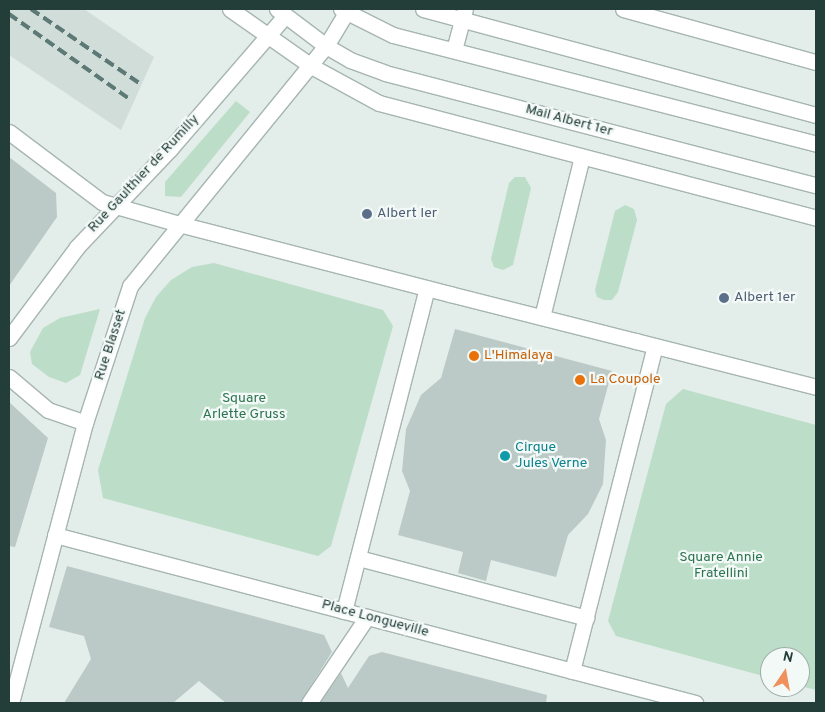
<!DOCTYPE html>
<style>
body{margin:0}
#map{position:relative;width:825px;height:712px;overflow:hidden;background:#e3ede9;font-family:Overpass,sans-serif}
div>[style]{position:absolute}
.built>*{inset:0;background:#d1ddd8}
.green>*{inset:0;background:#bcdec8}
.building>*{inset:0;background:#bbcac6}
.roads{filter:drop-shadow(1px 0 #a6b5b1) drop-shadow(-1px 0 #a6b5b1) drop-shadow(0 1px #a6b5b1) drop-shadow(0 -1px #a6b5b1)}
.lane>*{height:15px;margin:-7.5px;padding:0 7.5px;transform-origin:7.5px;border-radius:7.5px;background:#fff}
.street>*{height:15px;margin:-7.5px;padding:0 7.5px;transform-origin:7.5px;border-radius:7.5px;background:#fff}
.secondary>*{height:15px;margin:-7.5px;padding:0 7.5px;transform-origin:7.5px;border-radius:7.5px;background:#fff}
.rail>*{height:4px;margin-top:-2px;transform-origin:0;background:repeating-linear-gradient(90deg,#5d7975 0 10px,transparent 0 15px)}
.dots>*{width:14px;height:14px;translate:-50% -50%;box-sizing:border-box;border:2px solid #f3f9f7;border-radius:50%}
span{translate:-50% -50%;white-space:nowrap;text-align:center;line-height:1.15;-webkit-text-stroke:4.5px #f3f9f7;paint-order:stroke}
.street-label{font-size:14px;color:#233e39}
.service-label{font-size:14px;color:#4e5e75}
.left{translate:0 -50%;text-align:left}
.food-label{font-size:14px;color:#c56008}
.park-label{font-size:14px;color:#2d7450}
.culture-label{font-size:14px;color:#0d838f}
.frame{position:absolute;inset:0;border:10px solid #233e39;pointer-events:none}
.north{position:absolute;left:760px;top:647px;width:50px;height:50px;box-sizing:border-box;background:#f3f9f7;border:1px solid #a0aeab;border-radius:50%;rotate:12deg;font-size:14px;font-weight:700;line-height:20px;text-align:center;color:#233e39}
.north::after{content:'';display:block;margin:auto;width:18px;height:22px;background:#f0905d;clip-path:polygon(50% 0,100% 100%,50% 72%,0 100%)}
</style>
<div id="map">
<div class="built">
<div style="clip-path:polygon(9px 9px,84px 9px,154px 57px,121px 130px,9px 55px)"></div>
</div>
<div class="green">
<div style="clip-path:polygon(236px 101px,250px 112px,181px 197px,165px 196px,165px 182px)"></div>
<div style="clip-path:polygon(515px 177px,525px 177px,531px 188px,513px 265px,503px 270px,494px 267px,491px 259px,509px 183px)"></div>
<div style="clip-path:polygon(625px 205px,634px 209px,637px 220px,618px 292px,612px 300px,604px 300px,597px 297px,595px 290px,615px 211px)"></div>
<div style="clip-path:polygon(214px 263px,383px 310px,393px 326px,331px 546px,318px 556px,103px 498px,98px 470px,145px 318px,156px 297px,171px 280px,192px 267px)"></div>
<div style="clip-path:polygon(100px 309px,80px 375px,66px 383px,49px 377px,32px 364px,30px 352px,43px 328px,60px 318px)"></div>
<div style="clip-path:polygon(683px 389px,816px 425px,816px 690px,800px 686px,800px 657px,770px 657px,770px 678px,616px 636px,608px 621px,666px 404px)"></div>
</div>
<div class="building">
<div style="clip-path:polygon(9px 157px,56px 193px,57px 217px,9px 286px)"></div>
<div style="clip-path:polygon(455px 329px,612px 371px,599px 419px,606px 440px,603px 484px,588px 514px,568px 535px,556px 577px,491px 560px,486px 581px,458px 573px,463px 552px,398px 535px,410px 491px,402px 471px,406px 429px,421px 395px,441px 378px)"></div>
<div style="clip-path:polygon(9px 402px,48px 438px,15px 547px,9px 546px)"></div>
<div style="clip-path:polygon(67px 566px,324px 635px,332px 652px,300px 703px,226px 703px,199px 681px,173px 703px,64px 703px,91px 659px,84px 636px,49px 627px)"></div>
<div style="clip-path:polygon(382px 652px,547px 695px,546px 703px,320px 703px,341px 673px,348px 688px,369px 656px)"></div>
</div>
<div class="roads">
<div class="lane">
<div style="left:230px;top:9px;width:99px;rotate:35.1deg"></div>
<div style="left:311px;top:66px;width:77px;rotate:28.6deg"></div>
<div style="left:379px;top:103px;width:452px;rotate:14.7deg"></div>
<div style="left:423px;top:9px;width:407px;rotate:15.1deg"></div>
<div style="left:183px;top:225px;width:276px;rotate:14.5deg"></div>
<div style="left:636px;top:341px;width:186px;rotate:14.3deg"></div>
<div style="left:358px;top:558px;width:236px;rotate:14.7deg"></div>
<div style="left:344px;top:611px;width:333px;rotate:-75.6deg"></div>
<div style="left:572px;top:671px;width:335px;rotate:-75.7deg"></div>
</div>
<div class="street">
<div style="left:623px;top:9px;width:200px;rotate:15.4deg"></div>
<div style="left:454px;top:50px;width:42px;rotate:-75deg"></div>
<div style="left:9px;top:132px;width:116px;rotate:37deg"></div>
<div style="left:102px;top:202px;width:84px;rotate:15.9deg"></div>
<div style="left:450px;top:294px;width:192px;rotate:14.2deg"></div>
<div style="left:542px;top:317px;width:165px;rotate:-76deg"></div>
<div style="left:9px;top:338px;width:114px;rotate:-53.2deg"></div>
<div style="left:77px;top:247px;width:135px;rotate:-46.5deg"></div>
<div style="left:170px;top:149px;width:176px;rotate:-49.2deg"></div>
<div style="left:9px;top:377px;width:51px;rotate:40.2deg"></div>
<div style="left:48px;top:410px;width:39px;rotate:19deg"></div>
<div style="left:55px;top:535px;width:662px;rotate:14.71deg"></div>
<div style="left:11px;top:703px;width:290px;rotate:-75.2deg"></div>
<div style="left:85px;top:423px;width:144px;rotate:-71.8deg"></div>
<div style="left:130px;top:286px;width:310px;rotate:-50.8deg"></div>
<div style="left:309px;top:703px;width:104px;rotate:-56deg"></div>
</div>
<div class="secondary">
<div style="left:277px;top:9px;width:61px;rotate:37.1deg"></div>
<div style="left:326px;top:46px;width:28px;rotate:30deg"></div>
<div style="left:350px;top:60px;width:37px;rotate:20deg"></div>
<div style="left:385px;top:73px;width:445px;rotate:14.6deg"></div>
<div style="left:341px;top:9px;width:58px;rotate:26.6deg"></div>
<div style="left:393px;top:35px;width:437px;rotate:14.4deg"></div>
<div style="left:326px;top:46px;width:39px;rotate:-59deg"></div>
</div>
</div>
<div class="rail">
<div style="left:31px;top:9px;width:131px;rotate:34.4deg"></div>
<div style="left:9px;top:14px;width:149px;rotate:35.2deg"></div>
</div>
<div class="dots">
<div style="left:367px;top:214px;background:#5c6f8a"></div>
<div style="left:724px;top:298px;background:#5c6f8a"></div>
<div style="left:474px;top:356px;background:#e8710a"></div>
<div style="left:580px;top:380px;background:#e8710a"></div>
<div style="left:505px;top:456px;background:#0f9aa8"></div>
</div>
<div class="street-label">
<span style="left:569px;top:121px;rotate:15deg">Mail Albert 1er</span>
<span style="left:144px;top:174px;rotate:-47deg">Rue Gaulthier de Rumilly</span>
<span style="left:111px;top:345px;rotate:-72deg">Rue Blasset</span>
<span style="left:375px;top:619px;rotate:15deg">Place Longueville</span>
</div>
<div class="service-label">
<span class="left" style="left:377px;top:214px">Albert Ier</span>
<span class="left" style="left:734px;top:298px">Albert 1er</span>
</div>
<div class="food-label">
<span class="left" style="left:484px;top:356px">L'Himalaya</span>
<span class="left" style="left:590px;top:380px">La Coupole</span>
</div>
<div class="park-label">
<span style="left:244px;top:407px">Square<br>Arlette Gruss</span>
<span style="left:721px;top:566px">Square Annie<br>Fratellini</span>
</div>
<div class="culture-label">
<span class="left" style="left:515px;top:456px">Cirque<br>Jules Verne</span>
</div>
<div class="frame"></div>
<div class="north">N</div>
</div>
